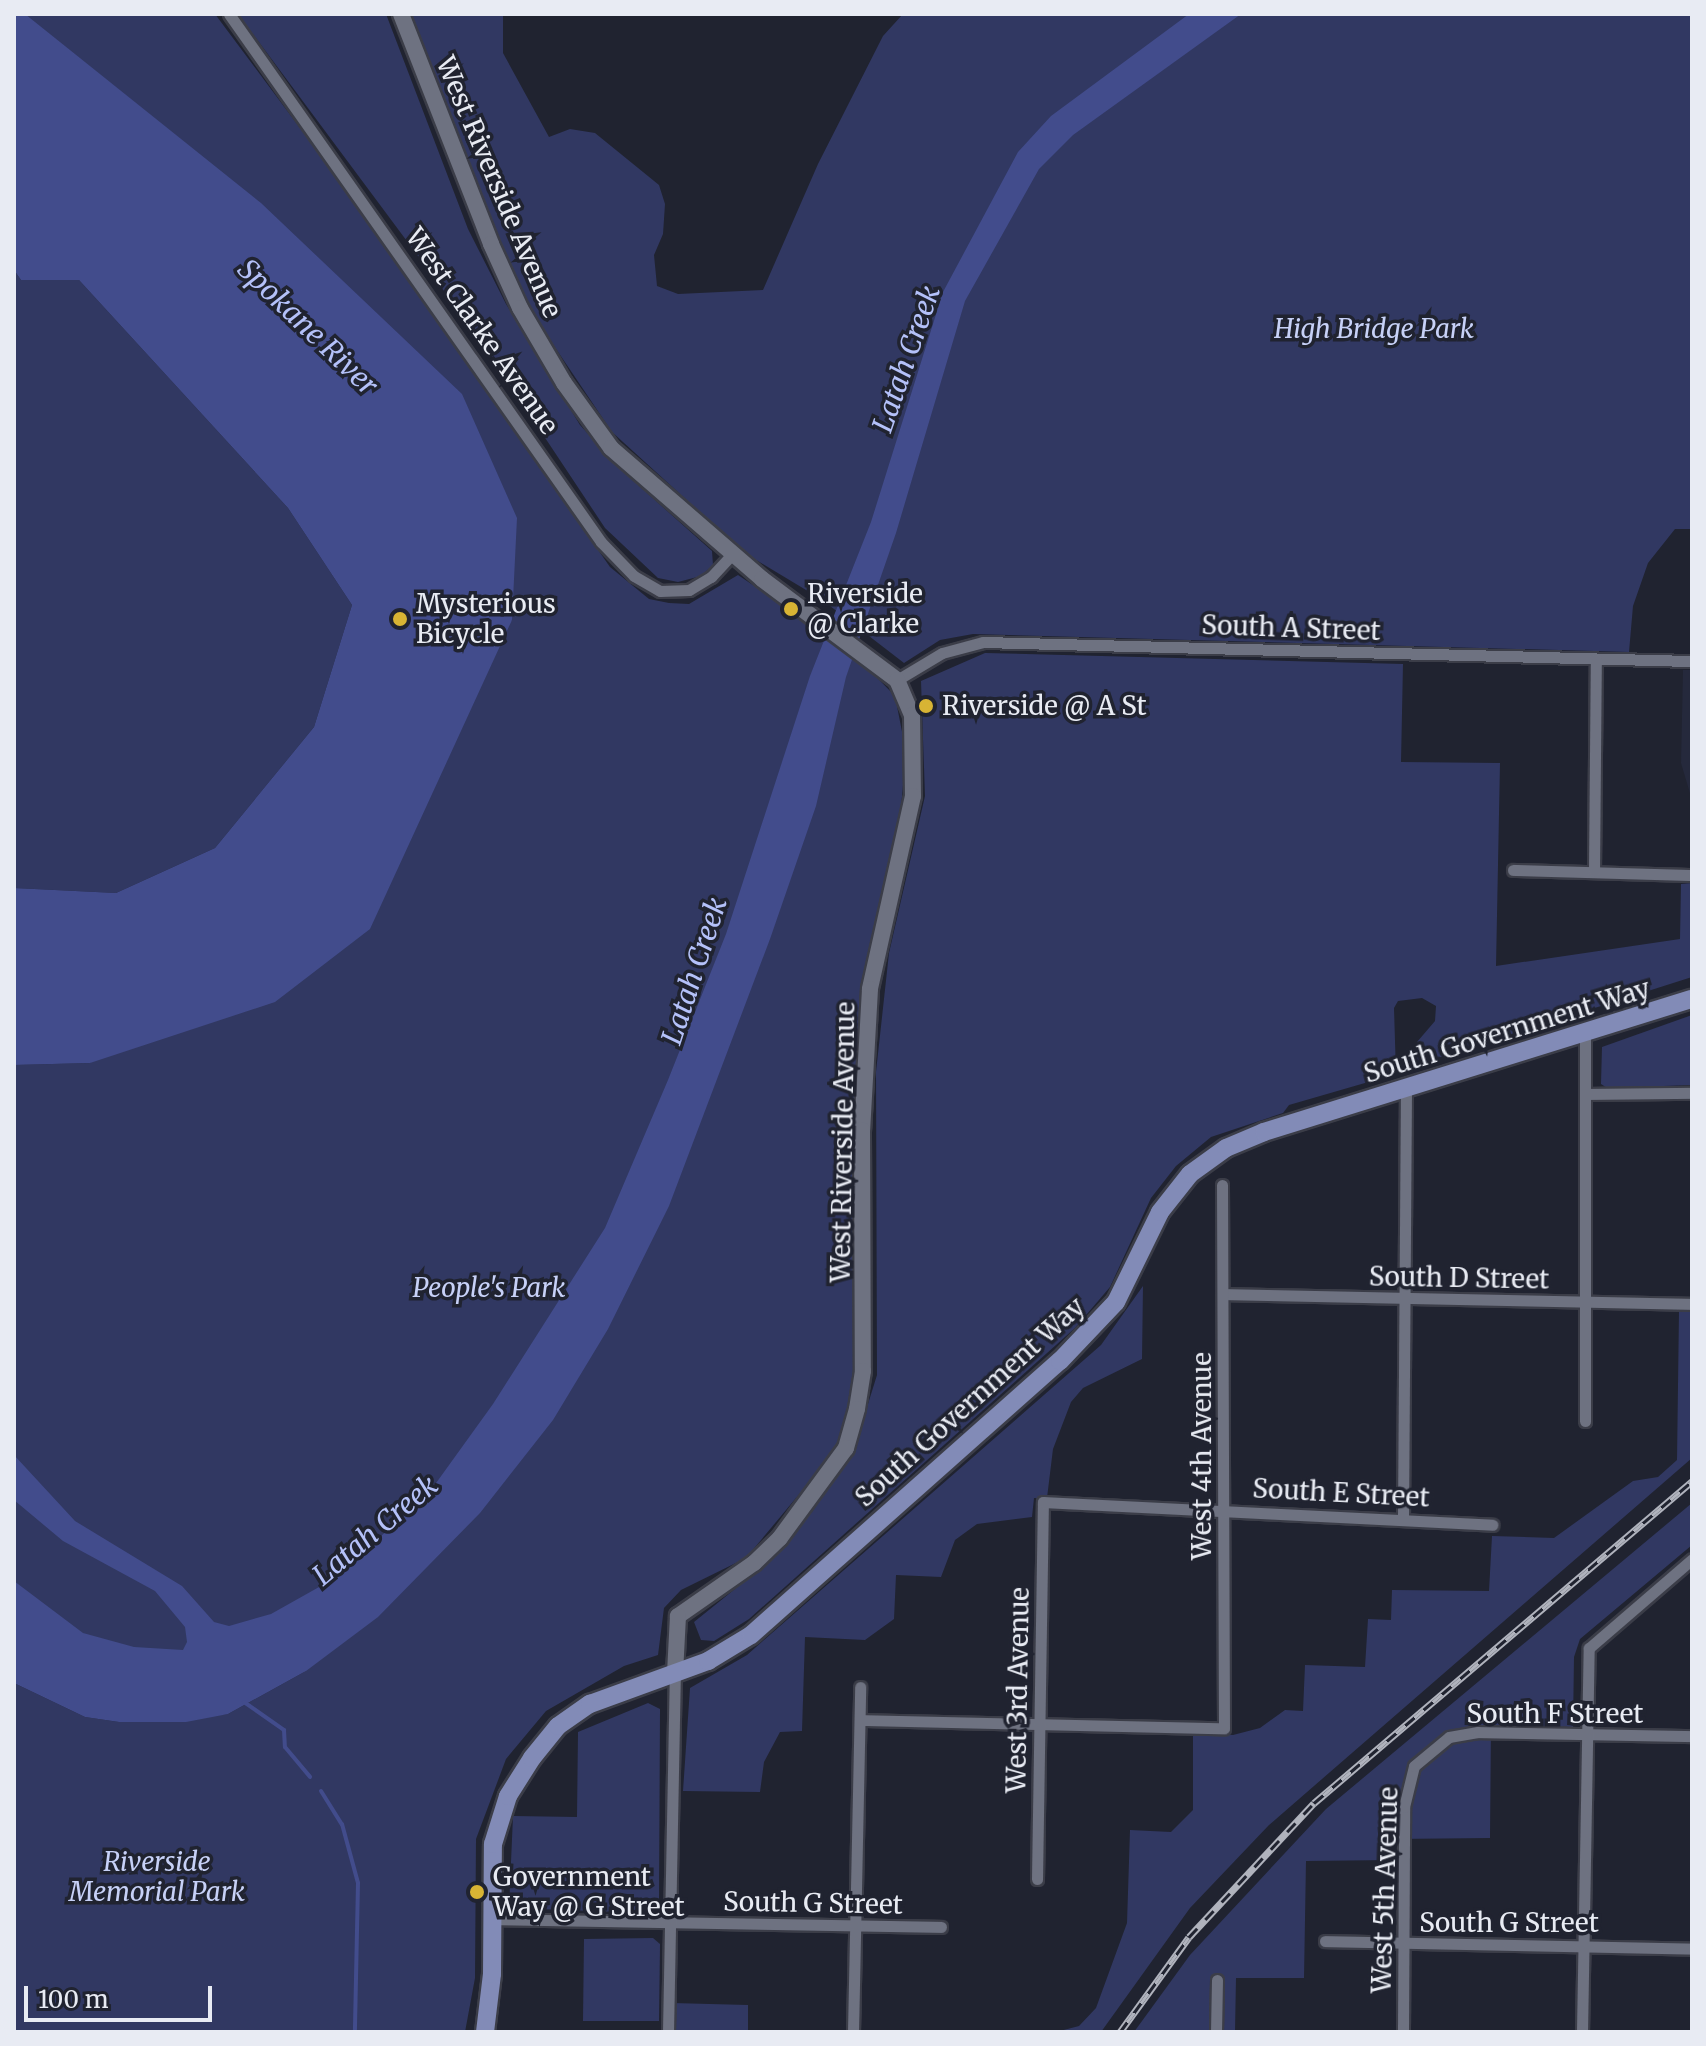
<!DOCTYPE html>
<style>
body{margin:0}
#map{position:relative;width:1706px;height:2046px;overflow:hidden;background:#202330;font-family:Merriweather,serif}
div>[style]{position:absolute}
.built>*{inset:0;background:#25293c}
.green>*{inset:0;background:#313862}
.water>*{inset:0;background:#424c8c}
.stream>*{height:4px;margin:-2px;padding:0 2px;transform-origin:2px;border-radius:2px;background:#424c8c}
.roads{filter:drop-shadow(2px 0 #3b3d48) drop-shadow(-2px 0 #3b3d48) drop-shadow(0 2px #3b3d48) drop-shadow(0 -2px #3b3d48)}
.street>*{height:11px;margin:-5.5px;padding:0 5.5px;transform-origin:5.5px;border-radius:5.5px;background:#6e7281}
.secondary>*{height:16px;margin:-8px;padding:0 8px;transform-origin:8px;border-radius:8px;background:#6e7281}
.primary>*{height:18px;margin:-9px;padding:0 9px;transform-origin:9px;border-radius:9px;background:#828bb7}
.rail>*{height:7px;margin-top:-3.5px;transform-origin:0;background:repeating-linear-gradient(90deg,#202330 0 12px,#b0b3bd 0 24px);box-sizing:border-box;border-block:2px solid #b0b3bd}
.dots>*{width:22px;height:22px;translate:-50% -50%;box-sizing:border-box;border:4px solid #202330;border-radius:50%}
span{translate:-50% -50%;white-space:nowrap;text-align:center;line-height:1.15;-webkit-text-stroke:7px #202330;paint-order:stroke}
.street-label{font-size:26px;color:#e8ebf3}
.park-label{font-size:26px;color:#c7d1f7;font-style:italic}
.poi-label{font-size:26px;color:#e8ebf3}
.left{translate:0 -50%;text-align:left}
.water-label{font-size:28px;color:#b4c1f9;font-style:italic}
.frame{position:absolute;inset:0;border:16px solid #e8ebf3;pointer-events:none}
.scale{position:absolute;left:24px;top:1986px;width:188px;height:36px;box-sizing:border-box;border:4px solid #e8ebf3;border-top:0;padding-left:10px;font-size:24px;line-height:28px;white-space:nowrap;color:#e8ebf3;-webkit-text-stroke:6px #202330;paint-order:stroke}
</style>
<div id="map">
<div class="built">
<div style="clip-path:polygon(1683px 670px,1692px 670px,1692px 866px,1692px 800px,1681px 763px)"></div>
</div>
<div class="green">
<div style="clip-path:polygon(25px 14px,215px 14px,364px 214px,610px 567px,649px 599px,669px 603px,689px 604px,738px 575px,851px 651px,895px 696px,906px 752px,899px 830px,867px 957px,855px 1135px,856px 1376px,841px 1444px,746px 1558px,681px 1590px,664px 1608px,658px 1655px,624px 1666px,546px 1711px,506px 1759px,476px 1839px,475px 1978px,465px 2032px,14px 2032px,14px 1683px,85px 1717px,119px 1722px,228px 1714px,306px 1671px,234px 1687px,14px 1659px,14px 1065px,90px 1063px,512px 620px)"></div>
<div style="clip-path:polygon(238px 14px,386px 14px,468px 229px,506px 304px,580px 425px,619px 468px,712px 551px,713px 565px,701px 576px,678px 582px,658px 578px,605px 528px,476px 334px)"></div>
<div style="clip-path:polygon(406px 14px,503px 14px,503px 53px,549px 137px,570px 129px,595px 133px,659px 185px,665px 204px,663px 234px,654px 255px,657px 286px,678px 294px,763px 290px,818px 164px,883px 36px,903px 14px,1692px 14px,1692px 529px,1675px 529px,1648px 563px,1633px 606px,1629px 652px,973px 634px,940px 640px,904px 663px,821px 599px,746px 554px,612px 432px,517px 291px)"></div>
<div style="clip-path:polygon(14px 270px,21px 280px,79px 280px,288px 508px,352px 605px,314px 727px,215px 848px,116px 893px,14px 888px)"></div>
<div style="clip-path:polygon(985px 653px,1403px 664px,1401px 762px,1500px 763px,1496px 966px,1680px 939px,1681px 884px,1692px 883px,1692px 977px,1422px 1063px,1416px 1058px,1417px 1042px,1435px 1021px,1436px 1006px,1422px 998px,1398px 1001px,1394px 1008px,1396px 1074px,1289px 1105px,1283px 1113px,1211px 1137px,1176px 1166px,1151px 1198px,1110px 1287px,1075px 1328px,749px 1619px,714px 1641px,701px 1640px,694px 1622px,761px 1568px,812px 1512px,854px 1449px,877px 1375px,876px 1072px,889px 953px,925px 796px,921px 681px)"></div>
<div style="clip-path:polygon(1692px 1015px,1692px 1085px,1607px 1088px,1601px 1084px,1602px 1047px)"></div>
<div style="clip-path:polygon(1143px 1286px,1142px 1359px,1083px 1388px,1071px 1402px,1053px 1449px,1047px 1498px,1034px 1498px,1032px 1517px,977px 1524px,955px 1540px,941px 1577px,896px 1575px,894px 1619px,865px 1640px,805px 1637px,802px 1731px,780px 1732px,764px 1762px,760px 1792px,683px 1791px,690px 1688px,747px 1655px,1101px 1345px)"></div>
<div style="clip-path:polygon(1679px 1310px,1692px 1311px,1692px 1458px,1269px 1825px,1190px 1908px,1101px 2032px,1056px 2032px,1079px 2026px,1096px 2008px,1127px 1923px,1130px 1830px,1171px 1832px,1193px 1810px,1193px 1733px,1233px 1735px,1260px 1728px,1285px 1710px,1303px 1711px,1305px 1665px,1365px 1667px,1368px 1619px,1391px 1620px,1392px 1590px,1489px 1591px,1492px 1536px,1554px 1538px,1633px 1481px,1658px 1477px,1677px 1460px)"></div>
<div style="clip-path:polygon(1692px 1503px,1692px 1545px,1580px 1639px,1574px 1657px,1573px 1727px,1491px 1725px,1490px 1838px,1393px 1839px,1392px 1860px,1306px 1861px,1304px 1978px,1236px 1978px,1235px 2032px,1134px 2032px,1190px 1955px,1326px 1809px)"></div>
<div style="clip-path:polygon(648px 1703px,660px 1709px,659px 1906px,649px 1913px,509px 1908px,513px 1816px,577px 1817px,578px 1732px)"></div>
<div style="clip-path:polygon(653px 1938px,660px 1944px,659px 2021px,583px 2021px,584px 1939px)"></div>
<div style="clip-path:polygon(672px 2003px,748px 2005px,748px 2032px,673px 2032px)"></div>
</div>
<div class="water">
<div style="clip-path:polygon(14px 14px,25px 14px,261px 203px,462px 394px,517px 518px,512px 620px,370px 929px,275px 1002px,90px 1063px,14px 1065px,14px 888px,116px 893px,215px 848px,314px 727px,352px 605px,288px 508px,79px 280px,21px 280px,14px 270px)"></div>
<div style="clip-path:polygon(1189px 14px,1241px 14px,1073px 135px,1039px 169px,965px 301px,896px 533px,846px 677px,816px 806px,770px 939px,669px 1206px,608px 1329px,553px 1420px,480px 1513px,378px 1617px,306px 1671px,228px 1714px,186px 1722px,119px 1722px,85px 1717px,14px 1683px,14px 1581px,83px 1633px,134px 1647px,183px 1650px,187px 1642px,185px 1627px,155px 1591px,63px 1541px,14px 1500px,14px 1455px,75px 1521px,182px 1586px,214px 1622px,229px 1626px,271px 1614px,328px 1582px,426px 1497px,493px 1404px,605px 1228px,668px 1080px,726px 934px,810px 676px,871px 522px,943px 292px,1018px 152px,1051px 116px)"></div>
</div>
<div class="stream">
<div style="left:244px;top:1702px;width:49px;rotate:35deg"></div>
<div style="left:284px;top:1730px;width:17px;rotate:87deg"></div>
<div style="left:285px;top:1747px;width:39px;rotate:50deg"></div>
<div style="left:321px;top:1791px;width:39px;rotate:58deg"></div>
<div style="left:342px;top:1824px;width:61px;rotate:74.8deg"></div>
<div style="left:358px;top:1883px;width:149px;rotate:91.2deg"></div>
</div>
<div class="roads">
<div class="street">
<div style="left:229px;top:14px;width:646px;rotate:54.83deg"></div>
<div style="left:601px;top:542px;width:47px;rotate:45.9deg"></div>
<div style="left:634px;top:576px;width:30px;rotate:30deg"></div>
<div style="left:660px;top:591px;width:29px;rotate:-2deg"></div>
<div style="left:689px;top:590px;width:26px;rotate:-31deg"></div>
<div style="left:711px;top:577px;width:33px;rotate:-47deg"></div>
<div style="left:897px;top:680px;width:52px;rotate:-31deg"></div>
<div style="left:942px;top:653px;width:42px;rotate:-15deg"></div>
<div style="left:983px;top:642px;width:709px;rotate:1.54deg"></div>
<div style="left:1513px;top:870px;width:179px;rotate:1.6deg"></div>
<div style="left:1594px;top:871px;width:212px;rotate:-89.5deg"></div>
<div style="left:1589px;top:1094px;width:103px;rotate:-0.6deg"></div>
<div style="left:1225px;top:1294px;width:467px;rotate:1.2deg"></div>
<div style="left:1585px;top:1421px;width:386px;rotate:-90deg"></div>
<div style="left:1403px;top:1517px;width:428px;rotate:-89.6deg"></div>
<div style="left:860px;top:1720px;width:364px;rotate:1.3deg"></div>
<div style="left:1224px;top:1728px;width:543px;rotate:-90.21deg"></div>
<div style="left:1037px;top:1879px;width:377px;rotate:-89.1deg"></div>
<div style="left:1043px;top:1502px;width:450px;rotate:2.9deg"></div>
<div style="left:492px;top:1919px;width:449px;rotate:1deg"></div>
<div style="left:1325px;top:1941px;width:367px;rotate:1.2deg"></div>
<div style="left:668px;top:2032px;width:359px;rotate:-88.9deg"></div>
<div style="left:853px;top:2032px;width:345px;rotate:-88.8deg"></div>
<div style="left:1216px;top:2032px;width:52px;rotate:-88.9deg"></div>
<div style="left:1403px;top:2032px;width:225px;rotate:-89.7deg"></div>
<div style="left:1404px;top:1807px;width:42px;rotate:-76.3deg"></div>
<div style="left:1414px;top:1766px;width:45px;rotate:-39.6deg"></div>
<div style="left:1449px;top:1737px;width:29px;rotate:-10deg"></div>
<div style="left:1478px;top:1732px;width:214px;rotate:1.1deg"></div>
<div style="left:1582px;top:2032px;width:384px;rotate:-89deg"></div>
<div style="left:1589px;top:1648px;width:136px;rotate:-40.8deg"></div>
</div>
<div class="secondary">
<div style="left:401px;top:14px;width:247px;rotate:68.6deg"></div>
<div style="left:491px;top:244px;width:70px;rotate:65.6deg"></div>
<div style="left:520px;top:308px;width:87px;rotate:59.6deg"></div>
<div style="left:564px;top:383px;width:80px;rotate:54.1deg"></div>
<div style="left:611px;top:448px;width:200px;rotate:40.9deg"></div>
<div style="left:762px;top:579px;width:169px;rotate:36.8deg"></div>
<div style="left:897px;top:680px;width:38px;rotate:67deg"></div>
<div style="left:912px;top:715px;width:81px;rotate:89.3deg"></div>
<div style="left:913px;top:796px;width:198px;rotate:102.6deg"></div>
<div style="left:870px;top:989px;width:141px;rotate:93.2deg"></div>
<div style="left:862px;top:1130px;width:241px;rotate:89.8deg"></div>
<div style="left:863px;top:1371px;width:38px;rotate:99deg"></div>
<div style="left:857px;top:1409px;width:41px;rotate:105.8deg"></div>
<div style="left:846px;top:1448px;width:112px;rotate:126.3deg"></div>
<div style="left:780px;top:1538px;width:36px;rotate:136deg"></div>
<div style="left:754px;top:1563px;width:93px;rotate:145.1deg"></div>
<div style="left:678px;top:1616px;width:57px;rotate:93deg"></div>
</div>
<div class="primary">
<div style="left:485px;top:2032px;width:58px;rotate:-83.1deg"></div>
<div style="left:492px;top:1974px;width:130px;rotate:-89.6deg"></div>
<div style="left:493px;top:1844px;width:50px;rotate:-72.6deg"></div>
<div style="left:508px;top:1796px;width:45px;rotate:-57.7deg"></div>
<div style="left:532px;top:1758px;width:41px;rotate:-50.9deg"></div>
<div style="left:558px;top:1726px;width:39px;rotate:-35deg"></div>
<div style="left:590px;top:1704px;width:126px;rotate:-20deg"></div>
<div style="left:708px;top:1661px;width:50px;rotate:-31.2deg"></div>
<div style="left:751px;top:1635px;width:413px;rotate:-41.6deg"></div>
<div style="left:1060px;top:1361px;width:81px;rotate:-46.5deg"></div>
<div style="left:1116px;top:1302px;width:100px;rotate:-63.9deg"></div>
<div style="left:1160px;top:1212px;width:48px;rotate:-51.7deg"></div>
<div style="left:1190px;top:1174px;width:44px;rotate:-35.8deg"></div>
<div style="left:1226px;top:1148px;width:41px;rotate:-22.8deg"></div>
<div style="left:1264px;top:1132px;width:448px;rotate:-17.3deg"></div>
</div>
</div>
<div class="rail">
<div style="left:1120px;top:2032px;width:117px;rotate:-54deg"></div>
<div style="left:1189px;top:1937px;width:183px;rotate:-47deg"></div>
<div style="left:1314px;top:1803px;width:497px;rotate:-40.4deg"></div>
</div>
<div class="dots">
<div style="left:791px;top:609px;background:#d8b434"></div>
<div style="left:400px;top:619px;background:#d8b434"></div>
<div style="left:926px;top:706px;background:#d8b434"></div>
<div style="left:477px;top:1892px;background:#d8b434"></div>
</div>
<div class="street-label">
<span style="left:499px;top:187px;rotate:67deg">West Riverside Avenue</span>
<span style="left:482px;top:331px;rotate:55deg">West Clarke Avenue</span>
<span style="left:1291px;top:628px;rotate:2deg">South A Street</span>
<span style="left:1507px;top:1031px;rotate:-17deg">South Government Way</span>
<span style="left:843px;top:1142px;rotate:-89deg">West Riverside Avenue</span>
<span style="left:1459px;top:1278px;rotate:1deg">South D Street</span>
<span style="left:970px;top:1402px;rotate:-42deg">South Government Way</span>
<span style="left:1202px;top:1456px;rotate:-90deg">West 4th Avenue</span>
<span style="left:1341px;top:1493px;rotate:3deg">South E Street</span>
<span style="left:1018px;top:1690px;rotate:-89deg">West 3rd Avenue</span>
<span style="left:1555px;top:1714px">South F Street</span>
<span style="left:1385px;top:1890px;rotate:-88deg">West 5th Avenue</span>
<span style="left:813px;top:1903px;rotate:1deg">South G Street</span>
<span style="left:1509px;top:1923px">South G Street</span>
</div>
<div class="park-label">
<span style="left:1374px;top:329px">High Bridge Park</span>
<span style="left:489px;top:1288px">People's Park</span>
<span style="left:157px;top:1877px">Riverside<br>Memorial Park</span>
</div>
<div class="poi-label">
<span class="left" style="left:807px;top:609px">Riverside<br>@ Clarke</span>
<span class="left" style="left:416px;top:619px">Mysterious<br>Bicycle</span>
<span class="left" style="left:942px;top:706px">Riverside @ A St</span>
<span class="left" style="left:493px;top:1892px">Government<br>Way @ G Street</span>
</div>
<div class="water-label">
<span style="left:308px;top:327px;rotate:44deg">Spokane River</span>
<span style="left:906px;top:359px;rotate:-71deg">Latah Creek</span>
<span style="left:694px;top:971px;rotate:-72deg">Latah Creek</span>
<span style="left:375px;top:1530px;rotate:-40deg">Latah Creek</span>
</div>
<div class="frame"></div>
<div class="scale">100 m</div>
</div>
